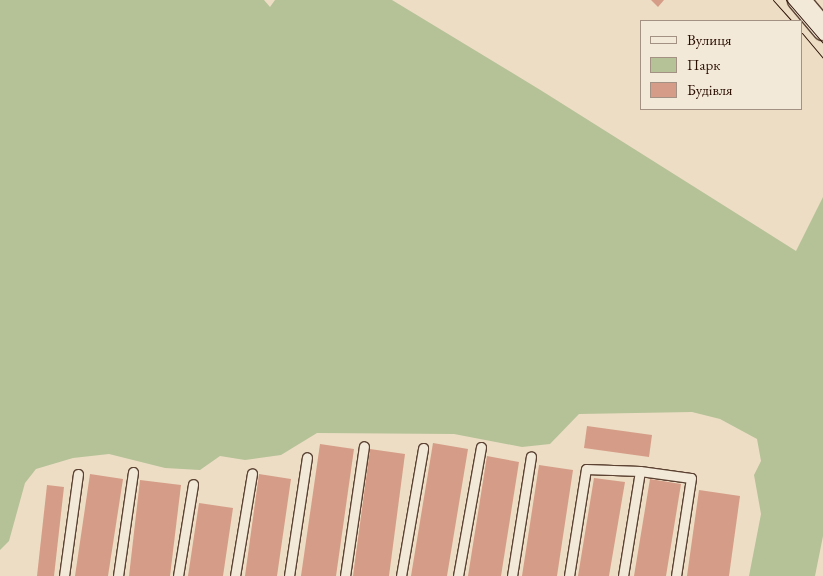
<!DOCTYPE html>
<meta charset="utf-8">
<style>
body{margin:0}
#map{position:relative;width:823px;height:576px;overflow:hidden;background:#edddc5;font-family:"EB Garamond",serif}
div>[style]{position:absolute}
.green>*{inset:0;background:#b5c297}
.building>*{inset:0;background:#d59d87}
.roads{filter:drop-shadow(1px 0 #5b4232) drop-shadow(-1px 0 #5b4232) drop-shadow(0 1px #5b4232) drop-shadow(0 -1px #5b4232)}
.service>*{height:9px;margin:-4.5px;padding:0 4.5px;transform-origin:4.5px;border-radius:4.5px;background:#f3e9d9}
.secondary>*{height:22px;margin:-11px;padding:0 11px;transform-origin:11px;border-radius:11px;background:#f3e9d9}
.tram>*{height:1px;margin:-0.5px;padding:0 0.5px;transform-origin:0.5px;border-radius:0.5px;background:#2a0e01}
span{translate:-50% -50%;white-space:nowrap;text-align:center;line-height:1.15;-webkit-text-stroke:4.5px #f3e9d9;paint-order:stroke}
.legend{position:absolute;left:640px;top:20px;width:162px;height:90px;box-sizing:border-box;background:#f3e9d9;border:1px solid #a39183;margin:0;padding:6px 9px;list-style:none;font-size:15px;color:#2a0e01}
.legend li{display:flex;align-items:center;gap:10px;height:25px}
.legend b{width:25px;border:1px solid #a39183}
</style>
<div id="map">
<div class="green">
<div style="clip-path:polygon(0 0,264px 0,270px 7px,275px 0,392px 0,542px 91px,796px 251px,823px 197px,823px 536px,815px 576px,749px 576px,761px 514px,754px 475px,761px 461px,757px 439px,720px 419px,692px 412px,579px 414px,550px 444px,522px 447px,454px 434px,317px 433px,281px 455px,245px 460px,220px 456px,200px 470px,165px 468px,109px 454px,73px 458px,36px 469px,25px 483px,9px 541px,0 550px)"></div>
</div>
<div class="building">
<div style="clip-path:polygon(651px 0,664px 0,658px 7px)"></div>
<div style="clip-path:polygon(587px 426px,652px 435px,649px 457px,584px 448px)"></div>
<div style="clip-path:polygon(433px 443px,468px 449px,447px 576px,411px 576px)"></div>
<div style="clip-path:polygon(320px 444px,354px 449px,336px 576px,301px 576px)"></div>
<div style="clip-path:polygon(370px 449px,405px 454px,389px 576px,353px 576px)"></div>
<div style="clip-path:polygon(487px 456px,519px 462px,501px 576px,468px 576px)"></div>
<div style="clip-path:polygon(539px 465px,573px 470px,557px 576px,522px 576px)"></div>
<div style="clip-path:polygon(90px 474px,123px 479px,108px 576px,75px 576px)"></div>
<div style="clip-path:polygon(259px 474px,291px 479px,277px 576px,245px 576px)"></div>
<div style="clip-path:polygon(594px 478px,625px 482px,609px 576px,578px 576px)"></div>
<div style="clip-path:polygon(650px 479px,681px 484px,666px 576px,634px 576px)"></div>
<div style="clip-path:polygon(140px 480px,181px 485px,170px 576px,129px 576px)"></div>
<div style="clip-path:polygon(47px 485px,64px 487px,54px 576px,37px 576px)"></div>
<div style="clip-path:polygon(699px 490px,740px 496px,729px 576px,687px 576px)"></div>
<div style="clip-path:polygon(199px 503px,233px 508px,223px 576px,188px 576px)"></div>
</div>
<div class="roads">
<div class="service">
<div style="left:64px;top:576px;width:103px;rotate:-82.2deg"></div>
<div style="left:118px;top:576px;width:105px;rotate:-81.8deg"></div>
<div style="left:178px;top:576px;width:93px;rotate:-80.7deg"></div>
<div style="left:235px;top:576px;width:104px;rotate:-80.6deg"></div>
<div style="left:289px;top:576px;width:120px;rotate:-81.4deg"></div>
<div style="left:345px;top:576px;width:131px;rotate:-81.7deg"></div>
<div style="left:401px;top:576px;width:130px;rotate:-80.2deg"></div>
<div style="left:458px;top:576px;width:131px;rotate:-79.9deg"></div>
<div style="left:512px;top:576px;width:121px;rotate:-81deg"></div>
<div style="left:569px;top:576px;width:108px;rotate:-81deg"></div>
<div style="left:586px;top:469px;width:54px;rotate:2.1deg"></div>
<div style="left:640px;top:471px;width:51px;rotate:7.8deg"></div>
<div style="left:691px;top:478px;width:99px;rotate:98.7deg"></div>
<div style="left:623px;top:576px;width:106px;rotate:-80.8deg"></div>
</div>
<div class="secondary">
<div style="left:799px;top:0;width:38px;rotate:50deg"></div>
</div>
</div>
<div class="tram">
<div style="left:773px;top:0;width:28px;rotate:48deg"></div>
<div style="left:786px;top:0;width:57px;rotate:49.3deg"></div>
<div style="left:802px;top:33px;width:33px;rotate:50deg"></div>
</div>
<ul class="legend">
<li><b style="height:6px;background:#f3e9d9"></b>Вулиця</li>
<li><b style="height:14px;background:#b5c297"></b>Парк</li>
<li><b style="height:14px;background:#d59d87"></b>Будівля</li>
</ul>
</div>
